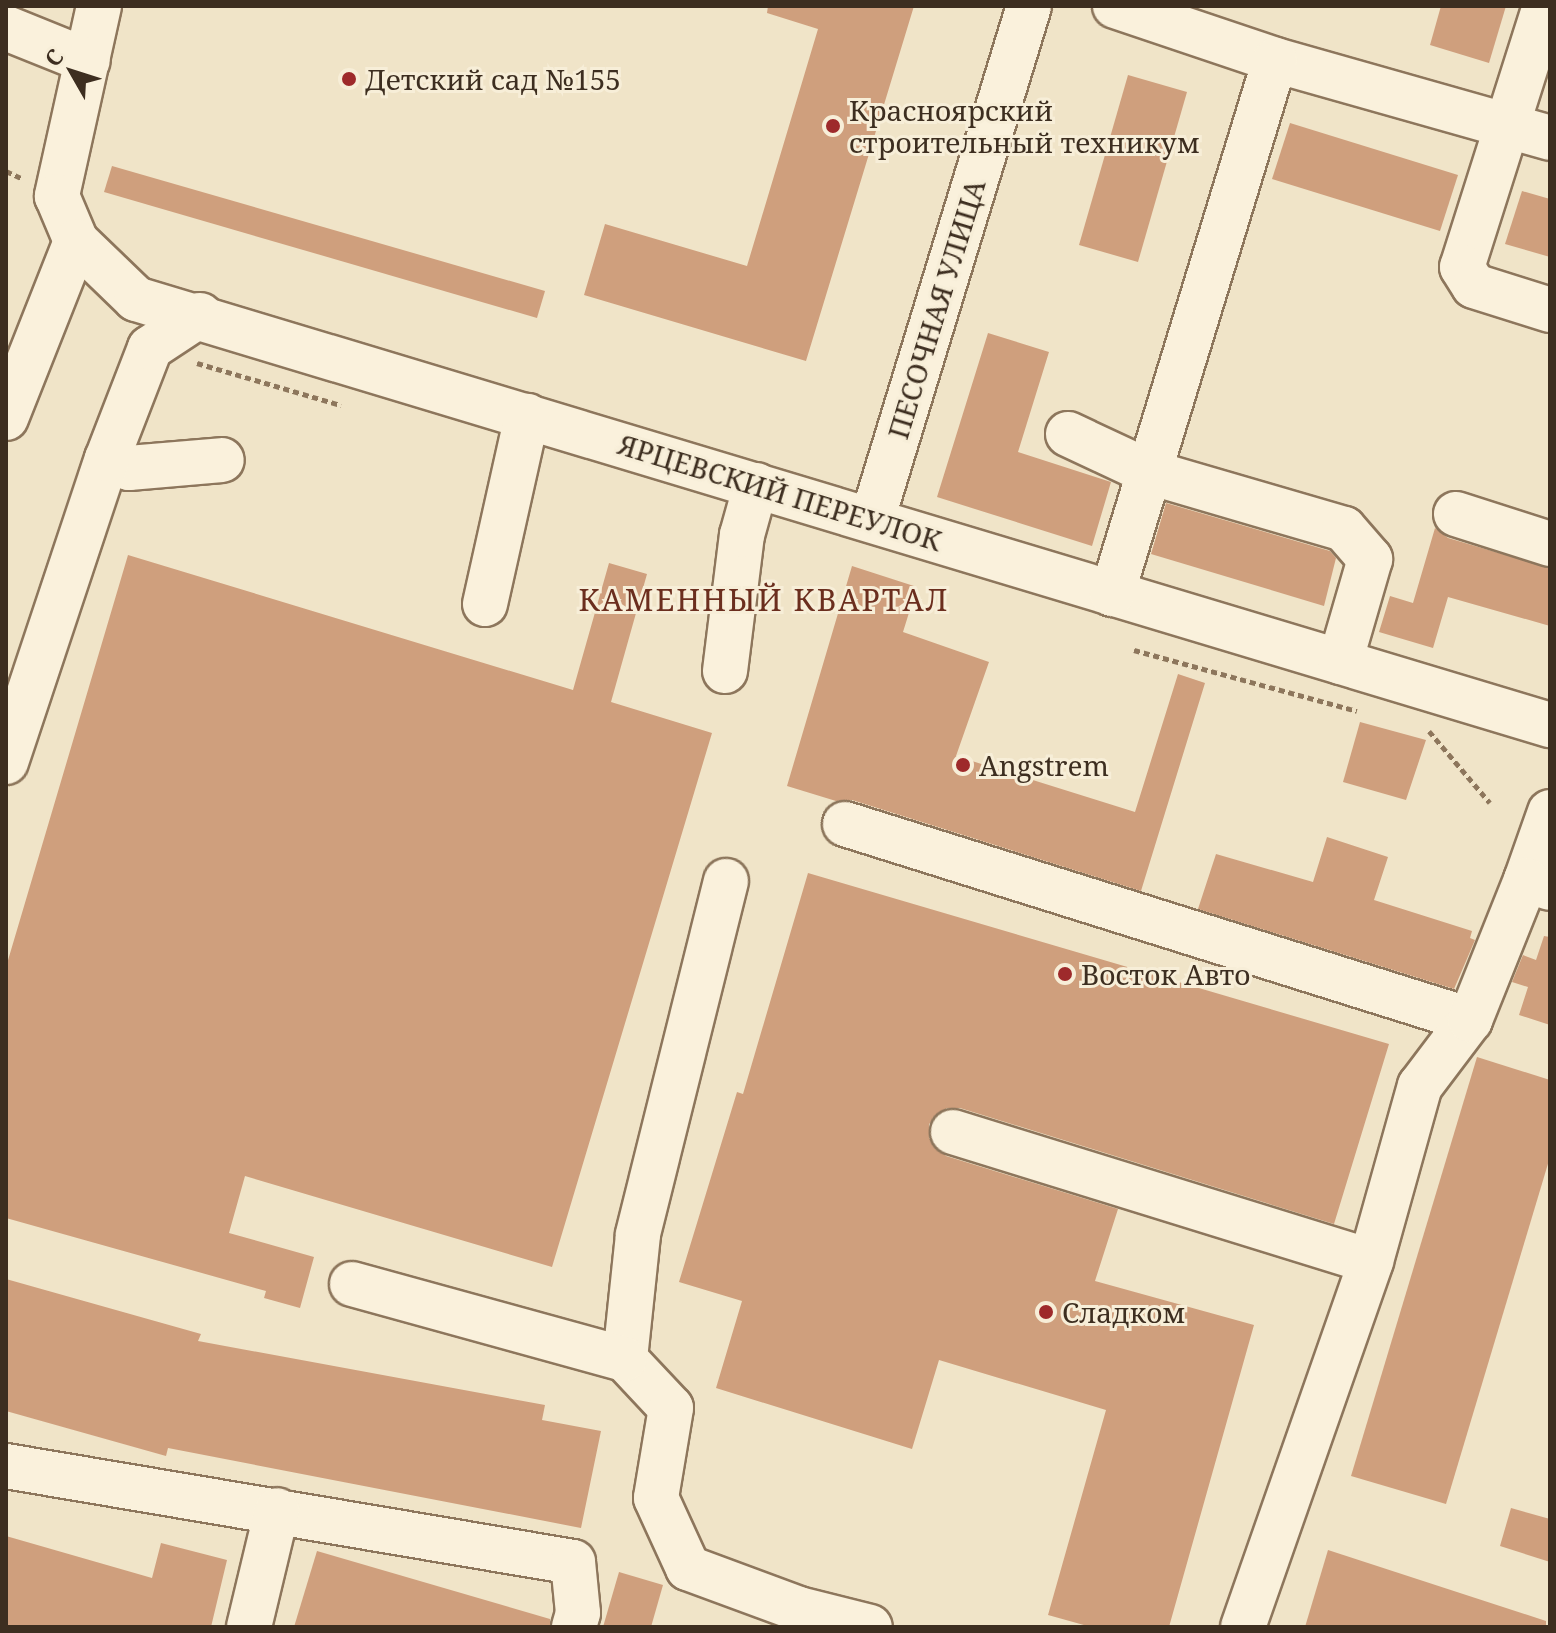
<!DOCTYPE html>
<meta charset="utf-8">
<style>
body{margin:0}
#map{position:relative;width:1556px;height:1633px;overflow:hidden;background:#f0e4c8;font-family:"Noto Serif",serif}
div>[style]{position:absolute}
.building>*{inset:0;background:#cf9f7d}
.path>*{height:5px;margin-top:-2.5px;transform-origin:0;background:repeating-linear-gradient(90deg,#8d765c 0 6px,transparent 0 10px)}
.roads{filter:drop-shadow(2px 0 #8d765c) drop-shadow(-2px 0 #8d765c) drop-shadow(0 2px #8d765c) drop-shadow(0 -2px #8d765c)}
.minor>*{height:44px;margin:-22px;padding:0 22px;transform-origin:22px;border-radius:22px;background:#faf1dc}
.dots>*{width:22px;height:22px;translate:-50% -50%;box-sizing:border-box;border:4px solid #f7eed8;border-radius:50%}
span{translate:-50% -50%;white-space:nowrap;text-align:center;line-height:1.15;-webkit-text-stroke:6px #f7eed8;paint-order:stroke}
.poi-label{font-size:28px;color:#3d2e20}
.left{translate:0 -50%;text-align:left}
.street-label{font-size:28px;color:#3d2e20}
.neighbourhood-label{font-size:30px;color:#6b2e1e;letter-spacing:2px}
.frame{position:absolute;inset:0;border:8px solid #3d2e20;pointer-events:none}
.north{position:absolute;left:32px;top:32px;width:80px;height:80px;-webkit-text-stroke:6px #f7eed8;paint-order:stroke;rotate:309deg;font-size:22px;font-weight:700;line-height:32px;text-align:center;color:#3d2e20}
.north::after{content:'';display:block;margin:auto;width:28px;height:36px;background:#3d2e20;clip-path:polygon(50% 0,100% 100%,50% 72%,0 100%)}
</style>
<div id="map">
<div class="building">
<div style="clip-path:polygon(768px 6px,914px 6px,806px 361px,584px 295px,605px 224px,747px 266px,818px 29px,767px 13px)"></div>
<div style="clip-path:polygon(1441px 6px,1506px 6px,1489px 63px,1430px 45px)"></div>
<div style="clip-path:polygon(1128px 75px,1187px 92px,1138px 262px,1079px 245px)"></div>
<div style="clip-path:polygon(1290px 123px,1458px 175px,1440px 231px,1272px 179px)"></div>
<div style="clip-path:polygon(112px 166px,545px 291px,537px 318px,104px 192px)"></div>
<div style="clip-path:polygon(1522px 191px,1550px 199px,1550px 257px,1505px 244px)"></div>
<div style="clip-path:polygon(988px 333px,1049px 352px,1018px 452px,1111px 482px,1092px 546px,937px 497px)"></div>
<div style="clip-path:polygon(1166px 503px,1330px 551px,1336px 558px,1324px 606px,1151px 554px)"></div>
<div style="clip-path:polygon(1435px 528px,1448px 538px,1550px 568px,1550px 626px,1448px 597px,1433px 648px,1379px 632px,1390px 596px,1413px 603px)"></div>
<div style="clip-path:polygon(128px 555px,573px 690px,609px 563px,647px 574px,611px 702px,712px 733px,552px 1267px,245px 1176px,229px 1233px,314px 1257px,300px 1308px,264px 1298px,266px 1291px,6px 1218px,6px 967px)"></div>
<div style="clip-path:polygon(852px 566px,917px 587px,903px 632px,989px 662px,956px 756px,1135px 812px,1178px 674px,1205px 683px,1141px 891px,852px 800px,836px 801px,787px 786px)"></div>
<div style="clip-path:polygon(1360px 722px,1426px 740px,1406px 800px,1343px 782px)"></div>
<div style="clip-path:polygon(1327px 837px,1388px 857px,1374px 900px,1472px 931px,1470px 938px,1475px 940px,1454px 989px,1198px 909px,1216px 854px,1313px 882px)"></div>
<div style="clip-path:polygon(808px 873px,1389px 1044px,1334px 1224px,960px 1108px,947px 1108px,929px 1124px,929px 1138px,946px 1156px,1118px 1209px,1095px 1281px,1254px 1325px,1169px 1627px,1091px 1627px,1048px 1615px,1106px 1410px,939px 1360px,912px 1449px,716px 1388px,742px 1301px,679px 1282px,737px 1092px,743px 1094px)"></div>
<div style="clip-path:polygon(1544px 936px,1550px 937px,1550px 1025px,1519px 1015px,1528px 987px,1512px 982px,1523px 955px,1536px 960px)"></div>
<div style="clip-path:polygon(1477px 1057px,1550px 1080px,1550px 1157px,1446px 1504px,1351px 1476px)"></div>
<div style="clip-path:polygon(6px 1279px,201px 1334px,198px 1341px,545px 1405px,542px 1420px,601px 1431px,581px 1528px,168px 1448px,166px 1456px,6px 1411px)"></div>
<div style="clip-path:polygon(1511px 1508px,1550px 1519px,1550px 1562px,1500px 1546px)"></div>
<div style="clip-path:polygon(6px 1536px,152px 1578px,161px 1543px,227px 1560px,211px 1627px,6px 1627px)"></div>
<div style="clip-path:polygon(1328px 1550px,1546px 1621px,1546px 1627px,1305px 1627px)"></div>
<div style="clip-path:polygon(317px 1551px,550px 1619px,550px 1627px,294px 1627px)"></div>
<div style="clip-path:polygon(619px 1572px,663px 1585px,651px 1627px,603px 1627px)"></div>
</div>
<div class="path">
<div style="left:6px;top:171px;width:19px;rotate:25deg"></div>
<div style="left:197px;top:363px;width:150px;rotate:16.3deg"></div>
<div style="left:1134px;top:650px;width:231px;rotate:15.3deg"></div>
<div style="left:1429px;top:731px;width:94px;rotate:49.7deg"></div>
</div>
<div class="roads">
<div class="minor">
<div style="left:99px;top:6px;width:195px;rotate:102.5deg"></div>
<div style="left:57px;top:196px;width:49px;rotate:67.1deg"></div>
<div style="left:76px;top:241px;width:83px;rotate:44deg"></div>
<div style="left:136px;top:299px;width:1477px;rotate:16.77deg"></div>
<div style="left:1115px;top:6px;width:169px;rotate:18.6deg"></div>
<div style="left:1275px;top:60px;width:286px;rotate:15.8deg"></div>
<div style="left:1545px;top:6px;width:274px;rotate:107.6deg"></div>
<div style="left:1462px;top:267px;width:22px;rotate:58deg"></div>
<div style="left:1474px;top:286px;width:80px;rotate:17.5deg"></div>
<div style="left:6px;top:28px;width:88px;rotate:21.9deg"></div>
<div style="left:6px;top:418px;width:190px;rotate:-68.4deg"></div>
<div style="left:1068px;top:434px;width:89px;rotate:25.1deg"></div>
<div style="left:1149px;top:472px;width:203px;rotate:16.3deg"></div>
<div style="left:1344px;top:529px;width:40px;rotate:49deg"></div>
<div style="left:1370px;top:559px;width:107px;rotate:106.2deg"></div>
<div style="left:107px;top:459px;width:24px;rotate:22deg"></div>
<div style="left:129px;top:468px;width:93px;rotate:-4.9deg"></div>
<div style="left:1456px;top:514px;width:99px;rotate:17.7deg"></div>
<div style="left:872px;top:520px;width:537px;rotate:-73.01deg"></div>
<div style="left:1112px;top:594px;width:558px;rotate:-73.03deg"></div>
<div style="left:485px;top:604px;width:193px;rotate:-77.4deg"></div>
<div style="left:725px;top:671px;width:137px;rotate:-82.9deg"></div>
<div style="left:742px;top:535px;width:52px;rotate:-74.4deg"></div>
<div style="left:6px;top:762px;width:319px;rotate:-71.6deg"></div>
<div style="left:107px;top:459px;width:119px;rotate:-68.8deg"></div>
<div style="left:150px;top:348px;width:60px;rotate:-33.4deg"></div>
<div style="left:1550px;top:812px;width:72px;rotate:109.4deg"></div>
<div style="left:1526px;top:880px;width:25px;rotate:18deg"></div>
<div style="left:845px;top:824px;width:655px;rotate:17.41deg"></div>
<div style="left:726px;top:881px;width:365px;rotate:104deg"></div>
<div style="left:638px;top:1235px;width:125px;rotate:96deg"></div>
<div style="left:625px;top:1359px;width:67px;rotate:46.8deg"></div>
<div style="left:671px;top:1408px;width:91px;rotate:99.5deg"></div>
<div style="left:656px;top:1498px;width:77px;rotate:65.4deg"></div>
<div style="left:688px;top:1568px;width:118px;rotate:20.3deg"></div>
<div style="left:799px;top:1609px;width:73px;rotate:14.2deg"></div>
<div style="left:953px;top:1132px;width:437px;rotate:17.2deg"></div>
<div style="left:352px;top:1284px;width:283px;rotate:15.4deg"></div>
<div style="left:6px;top:1466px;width:575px;rotate:9.61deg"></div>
<div style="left:573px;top:1562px;width:51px;rotate:84.4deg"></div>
<div style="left:578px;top:1613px;width:15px;rotate:106deg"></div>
<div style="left:249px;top:1627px;width:120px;rotate:-76.5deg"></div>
<div style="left:1243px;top:1627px;width:388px;rotate:-70.7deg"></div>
<div style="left:1371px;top:1261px;width:182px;rotate:-74.4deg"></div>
<div style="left:1420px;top:1086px;width:83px;rotate:-52.9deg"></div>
<div style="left:1470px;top:1020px;width:151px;rotate:-68.2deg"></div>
</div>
</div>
<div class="dots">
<div style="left:349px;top:79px;background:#9e2a2b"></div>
<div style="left:833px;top:126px;background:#9e2a2b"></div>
<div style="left:963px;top:765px;background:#9e2a2b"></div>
<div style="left:1065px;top:974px;background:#9e2a2b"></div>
<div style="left:1046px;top:1312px;background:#9e2a2b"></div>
</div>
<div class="poi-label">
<span class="left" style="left:365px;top:79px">Детский сад №155</span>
<span class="left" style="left:849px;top:126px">Красноярский<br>строительный техникум</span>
<span class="left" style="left:979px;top:765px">Angstrem</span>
<span class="left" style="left:1081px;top:974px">Восток Авто</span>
<span class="left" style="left:1062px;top:1312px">Сладком</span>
</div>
<div class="street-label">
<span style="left:936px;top:309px;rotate:-73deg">ПЕСОЧНАЯ УЛИЦА</span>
<span style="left:780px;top:492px;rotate:17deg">ЯРЦЕВСКИЙ ПЕРЕУЛОК</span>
</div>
<div class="neighbourhood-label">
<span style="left:764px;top:600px">КАМЕННЫЙ КВАРТАЛ</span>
</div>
<div class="frame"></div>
<div class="north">С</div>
</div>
